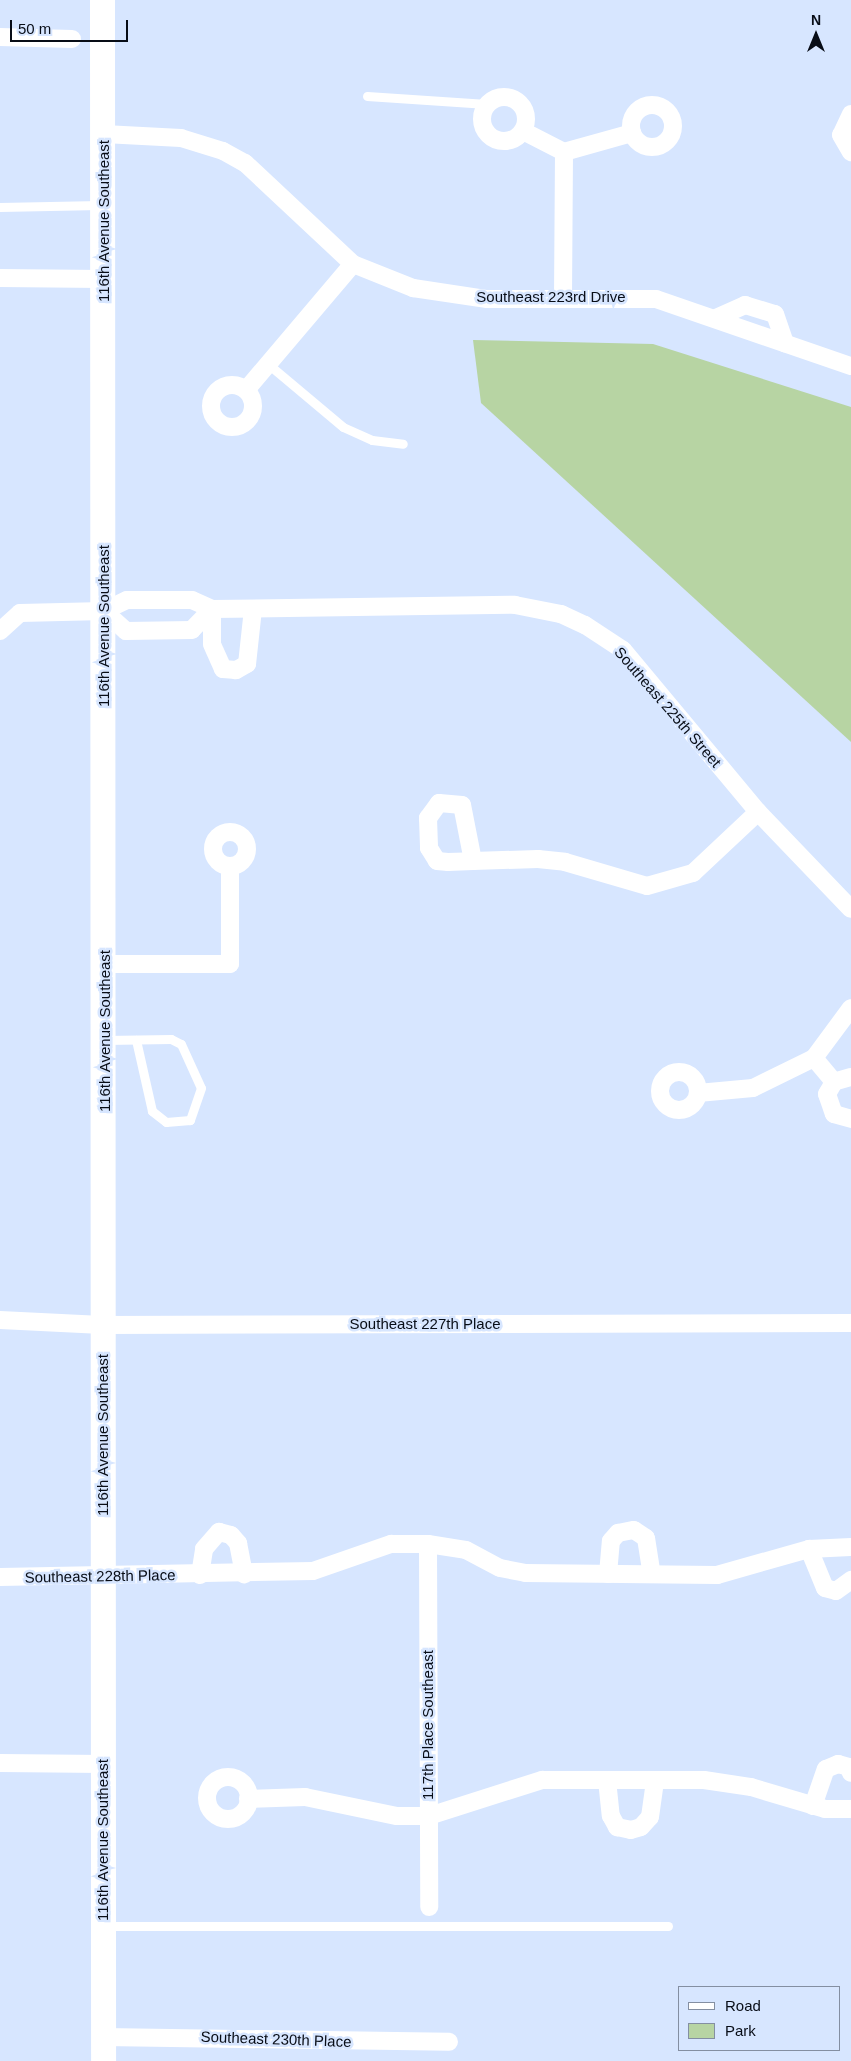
<!DOCTYPE html>
<style>
body{margin:0}
#map{position:relative;width:851px;height:2061px;overflow:hidden;background:#d7e6ff;font-family:Helvetica,sans-serif}
div>[style]{position:absolute}
.green>*{inset:0;background:#b7d4a3}
.service>*{height:9px;margin:-4.5px;padding:0 4.5px;transform-origin:4.5px;border-radius:4.5px;background:#fff}
.minor>*{height:18px;margin:-9px;padding:0 9px;transform-origin:9px;border-radius:9px;background:#fff}
.minor>.ring{margin:-9px;padding:0;box-sizing:content-box;background:none;border:18px solid #fff;border-radius:50%}
.secondary>*{height:25px;margin:-12.5px;padding:0 12.5px;transform-origin:12.5px;border-radius:12.5px;background:#fff}
span{translate:-50% -50%;white-space:nowrap;text-align:center;line-height:1.15;-webkit-text-stroke:5px #d7e6ff;paint-order:stroke}
.street-label{font-size:15px;color:#080d17}
.legend{position:absolute;left:678px;top:1986px;width:162px;height:65px;box-sizing:border-box;background:#d7e6ff;border:1px solid #848fa2;margin:0;padding:6px 9px;list-style:none;font-size:15px;color:#080d17}
.legend li{display:flex;align-items:center;gap:10px;height:25px}
.legend b{width:25px;border:1px solid #848fa2}
.north{position:absolute;left:791px;top:10px;width:50px;height:50px;-webkit-text-stroke:4px #d7e6ff;paint-order:stroke;rotate:0deg;font-size:14px;font-weight:700;line-height:20px;text-align:center;color:#080d17}
.north::after{content:'';display:block;margin:auto;width:18px;height:22px;background:#080d17;clip-path:polygon(50% 0,100% 100%,50% 72%,0 100%)}
.scale{position:absolute;left:10px;top:20px;width:118px;height:22px;box-sizing:border-box;border:2px solid #080d17;border-top:0;padding-left:6px;font-size:15px;line-height:18px;white-space:nowrap;color:#080d17;-webkit-text-stroke:4px #d7e6ff;paint-order:stroke}
</style>
<div id="map">
<div class="green">
<div style="clip-path:polygon(473px 340px,653px 344px,851px 407px,851px 742px,481px 403px)"></div>
</div>
<div class="service">
<div style="left:367px;top:96px;width:120px;rotate:3.8deg"></div>
<div style="left:0;top:207px;width:100px;rotate:-1.1deg"></div>
<div style="left:268px;top:364px;width:98px;rotate:40deg"></div>
<div style="left:343px;top:427px;width:32px;rotate:24deg"></div>
<div style="left:372px;top:440px;width:31px;rotate:7deg"></div>
<div style="left:105px;top:1040px;width:66px;rotate:-0.9deg"></div>
<div style="left:171px;top:1039px;width:11px;rotate:27deg"></div>
<div style="left:181px;top:1044px;width:48px;rotate:65.6deg"></div>
<div style="left:201px;top:1088px;width:34px;rotate:109deg"></div>
<div style="left:190px;top:1120px;width:24px;rotate:175deg"></div>
<div style="left:166px;top:1122px;width:18px;rotate:-142deg"></div>
<div style="left:152px;top:1111px;width:73px;rotate:-102.7deg"></div>
<div style="left:105px;top:1926px;width:563px"></div>
</div>
<div class="minor">
<div style="left:0;top:37px;width:72px;rotate:1.6deg"></div>
<div class="ring" style="left:482px;top:97px;width:26px;height:26px"></div>
<div class="ring" style="left:631px;top:105px;width:24px;height:24px"></div>
<div style="left:851px;top:114px;width:23px;rotate:115deg"></div>
<div style="left:841px;top:135px;width:20px;rotate:60deg"></div>
<div style="left:523px;top:131px;width:46px;rotate:27.1deg"></div>
<div style="left:564px;top:152px;width:71px;rotate:-15.6deg"></div>
<div style="left:104px;top:134px;width:77px;rotate:3deg"></div>
<div style="left:181px;top:138px;width:44px;rotate:17.2deg"></div>
<div style="left:223px;top:151px;width:25px;rotate:29deg"></div>
<div style="left:245px;top:163px;width:148px;rotate:43.1deg"></div>
<div style="left:353px;top:264px;width:65px;rotate:21.8deg"></div>
<div style="left:413px;top:288px;width:75px;rotate:8.5deg"></div>
<div style="left:487px;top:299px;width:169px"></div>
<div style="left:656px;top:299px;width:206px;rotate:19deg"></div>
<div style="left:0;top:278px;width:103px;rotate:0.6deg"></div>
<div style="left:563px;top:297px;width:145px;rotate:-89.6deg"></div>
<div style="left:716px;top:318px;width:32px;rotate:-24deg"></div>
<div style="left:745px;top:305px;width:31px;rotate:17deg"></div>
<div style="left:775px;top:314px;width:31px;rotate:71deg"></div>
<div class="ring" style="left:211px;top:385px;width:24px;height:24px"></div>
<div style="left:246px;top:390px;width:165px;rotate:-49.7deg"></div>
<div style="left:253px;top:609px;width:55px;rotate:96.2deg"></div>
<div style="left:247px;top:664px;width:13px;rotate:151deg"></div>
<div style="left:236px;top:670px;width:13px;rotate:-176deg"></div>
<div style="left:223px;top:669px;width:27px;rotate:-114deg"></div>
<div style="left:212px;top:644px;width:35px;rotate:-90deg"></div>
<div style="left:212px;top:609px;width:303px;rotate:-0.8deg"></div>
<div style="left:515px;top:605px;width:47px;rotate:11.1deg"></div>
<div style="left:561px;top:614px;width:26px;rotate:25deg"></div>
<div style="left:585px;top:625px;width:45px;rotate:33.3deg"></div>
<div style="left:623px;top:650px;width:211px;rotate:50.2deg"></div>
<div style="left:758px;top:812px;width:134px;rotate:46.2deg"></div>
<div style="left:0;top:631px;width:27px;rotate:-42deg"></div>
<div style="left:20px;top:613px;width:84px;rotate:-1.4deg"></div>
<div style="left:104px;top:611px;width:25px;rotate:-26deg"></div>
<div style="left:127px;top:600px;width:65px"></div>
<div style="left:192px;top:600px;width:22px;rotate:24deg"></div>
<div style="left:212px;top:609px;width:29px;rotate:134deg"></div>
<div style="left:192px;top:630px;width:66px;rotate:179.1deg"></div>
<div style="left:126px;top:631px;width:30px;rotate:-138deg"></div>
<div class="ring" style="left:213px;top:832px;width:16px;height:16px"></div>
<div style="left:473px;top:861px;width:57px;rotate:-101.1deg"></div>
<div style="left:462px;top:805px;width:23px;rotate:-175deg"></div>
<div style="left:439px;top:803px;width:19px;rotate:126deg"></div>
<div style="left:428px;top:818px;width:30px;rotate:88deg"></div>
<div style="left:429px;top:848px;width:15px;rotate:58deg"></div>
<div style="left:437px;top:861px;width:11px;rotate:5deg"></div>
<div style="left:448px;top:862px;width:25px;rotate:-2deg"></div>
<div style="left:473px;top:861px;width:65px;rotate:-1.8deg"></div>
<div style="left:538px;top:859px;width:27px;rotate:6deg"></div>
<div style="left:565px;top:862px;width:85px;rotate:16.3deg"></div>
<div style="left:647px;top:886px;width:48px;rotate:-15.8deg"></div>
<div style="left:693px;top:873px;width:89px;rotate:-43.2deg"></div>
<div style="left:105px;top:964px;width:125px"></div>
<div style="left:230px;top:964px;width:98px;rotate:-90deg"></div>
<div style="left:814px;top:1058px;width:31px;rotate:50deg"></div>
<div class="ring" style="left:660px;top:1072px;width:20px;height:20px"></div>
<div style="left:851px;top:1077px;width:18px;rotate:164deg"></div>
<div style="left:834px;top:1082px;width:14px;rotate:120deg"></div>
<div style="left:827px;top:1094px;width:21px;rotate:71deg"></div>
<div style="left:834px;top:1114px;width:18px;rotate:16deg"></div>
<div style="left:698px;top:1093px;width:55px;rotate:-5.2deg"></div>
<div style="left:753px;top:1088px;width:68px;rotate:-26.2deg"></div>
<div style="left:814px;top:1058px;width:62px;rotate:-53.5deg"></div>
<div style="left:0;top:1320px;width:102px;rotate:2.8deg"></div>
<div style="left:102px;top:1325px;width:749px;rotate:-0.15deg"></div>
<div style="left:428px;top:1544px;width:363px;rotate:89.8deg"></div>
<div style="left:809px;top:1549px;width:42px;rotate:67.7deg"></div>
<div style="left:825px;top:1588px;width:11px;rotate:15deg"></div>
<div style="left:836px;top:1591px;width:19px;rotate:-36deg"></div>
<div style="left:608px;top:1574px;width:33px;rotate:-85deg"></div>
<div style="left:611px;top:1541px;width:11px;rotate:-49deg"></div>
<div style="left:618px;top:1533px;width:16px;rotate:-11deg"></div>
<div style="left:634px;top:1530px;width:14px;rotate:34deg"></div>
<div style="left:646px;top:1538px;width:36px;rotate:81deg"></div>
<div style="left:200px;top:1575px;width:26px;rotate:-81deg"></div>
<div style="left:204px;top:1549px;width:23px;rotate:-49deg"></div>
<div style="left:219px;top:1532px;width:12px;rotate:14deg"></div>
<div style="left:231px;top:1535px;width:11px;rotate:49deg"></div>
<div style="left:238px;top:1543px;width:32px;rotate:79deg"></div>
<div style="left:0;top:1577px;width:313px;rotate:-1.1deg"></div>
<div style="left:313px;top:1571px;width:83px;rotate:-19.1deg"></div>
<div style="left:391px;top:1544px;width:37px"></div>
<div style="left:428px;top:1544px;width:38px;rotate:9deg"></div>
<div style="left:466px;top:1550px;width:38px;rotate:28deg"></div>
<div style="left:500px;top:1568px;width:25px;rotate:11deg"></div>
<div style="left:525px;top:1573px;width:192px;rotate:0.6deg"></div>
<div style="left:717px;top:1575px;width:96px;rotate:-15.8deg"></div>
<div style="left:809px;top:1549px;width:42px;rotate:-2.7deg"></div>
<div style="left:0;top:1763px;width:104px;rotate:0.6deg"></div>
<div class="ring" style="left:207px;top:1777px;width:24px;height:24px"></div>
<div style="left:607px;top:1780px;width:36px;rotate:84deg"></div>
<div style="left:611px;top:1816px;width:13px;rotate:61deg"></div>
<div style="left:617px;top:1827px;width:14px;rotate:12deg"></div>
<div style="left:631px;top:1830px;width:10px;rotate:-17deg"></div>
<div style="left:641px;top:1827px;width:13px;rotate:-48deg"></div>
<div style="left:650px;top:1817px;width:37px;rotate:-82deg"></div>
<div style="left:248px;top:1799px;width:57px;rotate:-2deg"></div>
<div style="left:305px;top:1797px;width:94px;rotate:11.7deg"></div>
<div style="left:397px;top:1816px;width:32px"></div>
<div style="left:429px;top:1816px;width:119px;rotate:-17.7deg"></div>
<div style="left:542px;top:1780px;width:162px"></div>
<div style="left:704px;top:1780px;width:48px;rotate:8.5deg"></div>
<div style="left:751px;top:1787px;width:77px;rotate:16.6deg"></div>
<div style="left:825px;top:1809px;width:26px"></div>
<div style="left:813px;top:1806px;width:39px;rotate:-71deg"></div>
<div style="left:826px;top:1769px;width:13px;rotate:-23deg"></div>
<div style="left:838px;top:1764px;width:11px;rotate:15deg"></div>
<div style="left:849px;top:1767px;width:6px;rotate:72deg"></div>
<div style="left:103px;top:2037px;width:346px;rotate:0.8deg"></div>
</div>
<div class="secondary">
<div style="left:102px;top:0;width:2061px;rotate:89.97deg"></div>
</div>
<div class="street-label">
<span style="left:104px;top:221px;rotate:-90deg">116th Avenue Southeast</span>
<span style="left:551px;top:297px">Southeast 223rd Drive</span>
<span style="left:104px;top:626px;rotate:-90deg">116th Avenue Southeast</span>
<span style="left:668px;top:707px;rotate:49deg">Southeast 225th Street</span>
<span style="left:105px;top:1031px;rotate:-90deg">116th Avenue Southeast</span>
<span style="left:425px;top:1324px">Southeast 227th Place</span>
<span style="left:103px;top:1435px;rotate:-90deg">116th Avenue Southeast</span>
<span style="left:100px;top:1576px;rotate:-1deg">Southeast 228th Place</span>
<span style="left:428px;top:1725px;rotate:-90deg">117th Place Southeast</span>
<span style="left:103px;top:1840px;rotate:-90deg">116th Avenue Southeast</span>
<span style="left:276px;top:2039px;rotate:2deg">Southeast 230th Place</span>
</div>
<ul class="legend">
<li><b style="height:6px;background:#fff"></b>Road</li>
<li><b style="height:14px;background:#b7d4a3"></b>Park</li>
</ul>
<div class="north">N</div>
<div class="scale">50 m</div>
</div>
